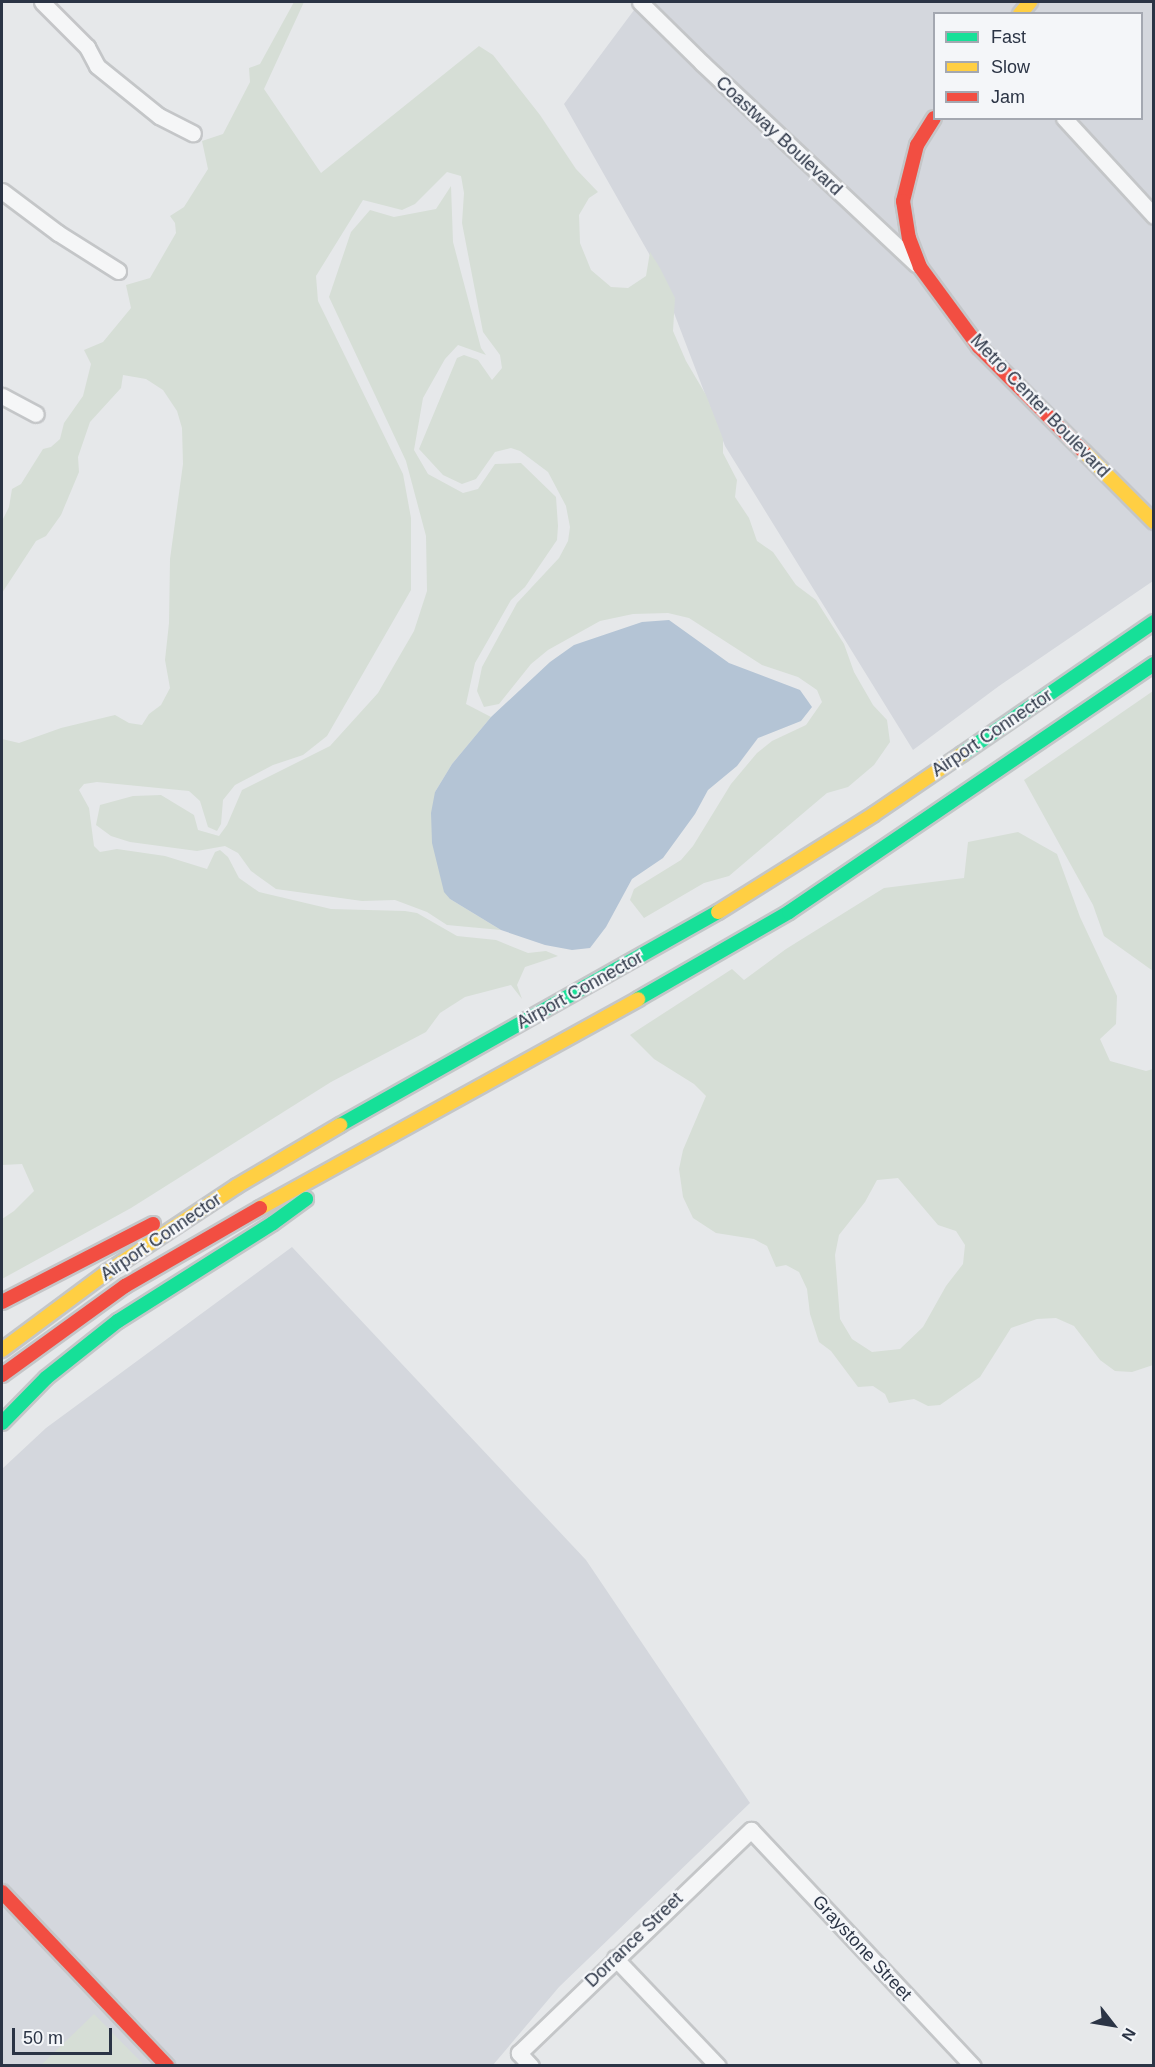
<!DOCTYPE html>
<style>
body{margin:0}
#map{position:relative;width:1155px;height:2067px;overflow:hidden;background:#e6e8ea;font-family:Arial,sans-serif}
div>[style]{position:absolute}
.built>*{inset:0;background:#d4d7dd}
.green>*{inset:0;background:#d6ded6}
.water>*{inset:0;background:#b4c4d5}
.roads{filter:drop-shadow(2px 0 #c4c6c8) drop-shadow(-2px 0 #c4c6c8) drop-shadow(0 2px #c4c6c8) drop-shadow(0 -2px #c4c6c8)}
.street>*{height:15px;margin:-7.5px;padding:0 7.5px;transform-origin:7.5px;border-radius:7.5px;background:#f5f6f7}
.fast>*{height:14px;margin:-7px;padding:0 7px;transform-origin:7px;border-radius:7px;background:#16e098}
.slow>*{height:14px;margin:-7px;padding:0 7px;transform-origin:7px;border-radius:7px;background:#ffcf43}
.jam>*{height:14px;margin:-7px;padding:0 7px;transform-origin:7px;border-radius:7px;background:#f24e42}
span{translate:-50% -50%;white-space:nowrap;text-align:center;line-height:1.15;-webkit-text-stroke:4.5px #f4f6f9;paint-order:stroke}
.street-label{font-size:18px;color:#2b3445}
.frame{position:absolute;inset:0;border:3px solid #2b3445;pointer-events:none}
.legend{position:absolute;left:933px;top:12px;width:210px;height:108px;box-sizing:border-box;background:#f4f6f9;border:2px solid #a4a8b1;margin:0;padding:8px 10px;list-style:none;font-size:18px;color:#2b3445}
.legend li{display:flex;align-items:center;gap:12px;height:30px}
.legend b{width:30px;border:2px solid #a4a8b1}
.north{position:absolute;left:1083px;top:1995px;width:60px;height:60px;-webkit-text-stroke:4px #f4f6f9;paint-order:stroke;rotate:121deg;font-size:16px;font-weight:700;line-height:24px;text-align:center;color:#2b3445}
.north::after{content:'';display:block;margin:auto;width:21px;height:27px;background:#2b3445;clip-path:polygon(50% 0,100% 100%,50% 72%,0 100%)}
.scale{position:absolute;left:12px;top:2028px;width:100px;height:27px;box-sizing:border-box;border:3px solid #2b3445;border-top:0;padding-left:8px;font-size:18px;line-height:21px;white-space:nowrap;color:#2b3445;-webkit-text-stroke:4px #f4f6f9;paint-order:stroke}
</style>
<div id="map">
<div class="built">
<div style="clip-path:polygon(evenodd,640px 2px,1153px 2px,1153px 581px,999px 686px,913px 750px,725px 446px,656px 266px,564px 104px,640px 2px,934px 14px,1142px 14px,1142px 118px,934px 118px,934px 14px)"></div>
<div style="clip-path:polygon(292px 1247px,586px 1560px,750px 1803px,559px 1987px,493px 2065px,2px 2066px,2px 1469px,46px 1428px)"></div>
</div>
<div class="green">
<div style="clip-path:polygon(294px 2px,304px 2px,264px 89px,321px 173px,479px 46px,493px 55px,540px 115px,576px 169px,598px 192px,589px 198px,579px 215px,580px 243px,591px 270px,611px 287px,628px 288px,646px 276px,650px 252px,660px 268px,675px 298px,673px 331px,686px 361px,706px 395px,723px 439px,723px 453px,737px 480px,735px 497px,749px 518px,757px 541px,773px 552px,796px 585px,816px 600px,844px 644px,854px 672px,873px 705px,887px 720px,890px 742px,874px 765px,848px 787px,827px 793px,729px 876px,704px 883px,644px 918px,630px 900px,634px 889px,681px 860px,693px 846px,731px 784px,757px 753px,772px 741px,806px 725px,822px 702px,817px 690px,798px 677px,762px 665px,689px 618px,668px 613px,633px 614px,600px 621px,548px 650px,531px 664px,499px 704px,484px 707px,477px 691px,482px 667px,517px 603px,559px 558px,568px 541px,570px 527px,566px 506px,548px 472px,520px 451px,511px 448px,495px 452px,476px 479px,462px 484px,443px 475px,419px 449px,457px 358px,464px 355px,478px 360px,492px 380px,502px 368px,500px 355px,483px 332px,462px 223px,464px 193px,461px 176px,447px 172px,415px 204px,402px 210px,363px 200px,316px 276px,318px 301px,403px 474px,411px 518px,411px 590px,327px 736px,303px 755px,273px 765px,235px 785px,223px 800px,221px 824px,217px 831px,208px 827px,200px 801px,189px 791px,97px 782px,84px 784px,79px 790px,89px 808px,94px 846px,100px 852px,117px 849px,165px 856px,207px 869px,215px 852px,220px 850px,228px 857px,239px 878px,259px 892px,331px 909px,405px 911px,417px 913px,457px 936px,496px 940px,528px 953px,546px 951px,558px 956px,525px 967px,517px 985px,522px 999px,511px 985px,465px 997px,440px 1013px,426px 1032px,331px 1082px,131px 1208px,2px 1279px,2px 1219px,14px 1211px,34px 1191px,22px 1164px,2px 1165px,2px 739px,19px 743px,61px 728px,115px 715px,129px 723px,142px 725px,149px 714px,161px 705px,170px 688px,165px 660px,169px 623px,170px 559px,183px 464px,182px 428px,177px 411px,163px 390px,146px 379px,123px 375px,121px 388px,90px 422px,78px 457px,79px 472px,61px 515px,46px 536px,36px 541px,2px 593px,2px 521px,9px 507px,12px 489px,21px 484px,43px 449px,51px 447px,60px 439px,64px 423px,83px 396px,91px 364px,84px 350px,103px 342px,131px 308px,126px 285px,150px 278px,176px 233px,175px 223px,170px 216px,184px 207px,208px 169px,202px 141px,223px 134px,250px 82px,249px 68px,260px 64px)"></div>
<div style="clip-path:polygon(451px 186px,453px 242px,481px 348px,486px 355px,458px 345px,445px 359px,423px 398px,414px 450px,428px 474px,463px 493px,478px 489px,495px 464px,521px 463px,556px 497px,558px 526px,557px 540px,525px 587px,511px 600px,475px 663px,466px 704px,491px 717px,452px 764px,435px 792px,450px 899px,501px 930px,447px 925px,427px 912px,395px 900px,362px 901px,276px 889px,251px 871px,238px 853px,225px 846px,197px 851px,130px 842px,111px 836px,96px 825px,100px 805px,133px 796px,161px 795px,194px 815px,198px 830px,219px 836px,227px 825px,242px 790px,330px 746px,378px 693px,414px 631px,427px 591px,426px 536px,406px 461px,329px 297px,351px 232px,370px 210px,394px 217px,436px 209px)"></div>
<div style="clip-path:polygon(1153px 691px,1153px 971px,1104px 936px,1093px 905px,1024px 780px)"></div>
<div style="clip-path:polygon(evenodd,1018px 832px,1057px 854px,1080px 917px,1117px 996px,1116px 1024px,1100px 1039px,1110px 1061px,1146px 1071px,1153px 1069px,1153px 1365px,1132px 1372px,1115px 1371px,1100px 1360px,1074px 1326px,1056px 1318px,1037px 1319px,1011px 1328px,980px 1377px,940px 1405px,928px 1406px,914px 1399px,889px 1403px,885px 1394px,873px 1386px,858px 1387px,831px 1351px,819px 1342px,810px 1314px,807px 1289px,799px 1272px,786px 1265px,776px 1267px,767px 1246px,754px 1239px,716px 1233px,693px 1218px,683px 1197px,679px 1169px,683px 1150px,706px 1096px,694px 1084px,654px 1059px,630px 1035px,732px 969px,744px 980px,786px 949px,884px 888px,964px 878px,968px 842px,1018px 832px,898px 1178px,938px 1225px,956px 1231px,965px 1245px,963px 1264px,946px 1286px,923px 1327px,900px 1349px,872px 1352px,852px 1339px,840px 1319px,835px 1255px,839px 1235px,865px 1202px,877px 1180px,898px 1178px)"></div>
<div style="clip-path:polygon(94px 2014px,144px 2065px,41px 2065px)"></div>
</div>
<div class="water">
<div style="clip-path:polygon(669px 620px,729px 663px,800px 690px,812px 707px,801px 721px,758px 738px,737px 766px,708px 790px,695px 814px,663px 858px,632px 879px,606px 927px,590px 948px,572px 950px,545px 945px,501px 930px,450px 899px,444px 892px,432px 843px,431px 813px,435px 792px,452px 764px,491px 717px,550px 662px,574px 645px,642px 622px)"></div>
</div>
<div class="roads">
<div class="street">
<div style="left:42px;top:2px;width:64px;rotate:45deg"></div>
<div style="left:87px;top:47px;width:21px;rotate:62deg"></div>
<div style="left:97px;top:66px;width:80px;rotate:38.9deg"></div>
<div style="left:159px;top:116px;width:38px;rotate:27deg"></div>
<div style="left:640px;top:2px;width:87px;rotate:44.5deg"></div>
<div style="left:702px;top:63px;width:294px;rotate:43.2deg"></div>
<div style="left:1064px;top:118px;width:133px;rotate:47.4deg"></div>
<div style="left:2px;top:191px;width:70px;rotate:36.9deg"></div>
<div style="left:58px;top:233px;width:71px;rotate:32.3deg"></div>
<div style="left:2px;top:396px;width:38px;rotate:28deg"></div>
<div style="left:615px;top:1958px;width:149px;rotate:46.4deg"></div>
<div style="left:531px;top:2066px;width:18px;rotate:-133deg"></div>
<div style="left:519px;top:2053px;width:322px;rotate:-43.9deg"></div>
<div style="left:751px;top:1830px;width:324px;rotate:46.8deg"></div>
</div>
<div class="fast">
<div style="left:962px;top:754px;width:233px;rotate:-34.5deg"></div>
<div style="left:638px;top:999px;width:174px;rotate:-29.9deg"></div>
<div style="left:789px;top:912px;width:441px;rotate:-34.2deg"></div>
<div style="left:340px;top:1125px;width:434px;rotate:-29.4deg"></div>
<div style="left:2px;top:1423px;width:63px;rotate:-45.6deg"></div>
<div style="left:46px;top:1378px;width:92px;rotate:-38.4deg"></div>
<div style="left:118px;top:1321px;width:183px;rotate:-32.3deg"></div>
<div style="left:273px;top:1223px;width:41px;rotate:-36deg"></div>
</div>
<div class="slow">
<div style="left:1020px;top:14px;width:16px;rotate:-50deg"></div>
<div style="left:1084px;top:452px;width:99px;rotate:45deg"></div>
<div style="left:718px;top:912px;width:184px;rotate:-32.1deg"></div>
<div style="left:874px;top:814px;width:107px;rotate:-34.3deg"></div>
<div style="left:260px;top:1208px;width:432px;rotate:-28.9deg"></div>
<div style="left:2px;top:1350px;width:131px;rotate:-36.6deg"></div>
<div style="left:107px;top:1272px;width:156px;rotate:-33.5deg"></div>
<div style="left:237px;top:1186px;width:120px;rotate:-30.6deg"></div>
</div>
<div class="jam">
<div style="left:934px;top:118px;width:32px;rotate:122deg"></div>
<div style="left:917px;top:145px;width:58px;rotate:104deg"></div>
<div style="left:903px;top:201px;width:37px;rotate:81deg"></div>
<div style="left:909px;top:238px;width:31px;rotate:69deg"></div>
<div style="left:920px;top:267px;width:99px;rotate:53.6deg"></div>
<div style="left:979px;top:347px;width:148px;rotate:45deg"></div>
<div style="left:2px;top:1302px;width:170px;rotate:-27.3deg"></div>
<div style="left:2px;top:1375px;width:152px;rotate:-35.9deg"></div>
<div style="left:125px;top:1286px;width:156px;rotate:-30deg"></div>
<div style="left:2px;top:1892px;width:240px;rotate:46.5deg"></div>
</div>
</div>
<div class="street-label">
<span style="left:779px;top:136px;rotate:43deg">Coastway Boulevard</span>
<span style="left:1040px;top:406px;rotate:46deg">Metro Center Boulevard</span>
<span style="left:992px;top:733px;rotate:-34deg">Airport Connector</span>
<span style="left:580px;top:990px;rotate:-29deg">Airport Connector</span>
<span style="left:161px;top:1237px;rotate:-34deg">Airport Connector</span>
<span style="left:634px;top:1940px;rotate:-44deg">Dorrance Street</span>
<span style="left:862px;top:1948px;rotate:47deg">Graystone Street</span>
</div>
<div class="frame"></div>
<ul class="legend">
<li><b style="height:8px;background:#16e098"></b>Fast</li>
<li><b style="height:8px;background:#ffcf43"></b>Slow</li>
<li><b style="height:8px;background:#f24e42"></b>Jam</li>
</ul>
<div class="north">N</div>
<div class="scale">50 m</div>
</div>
